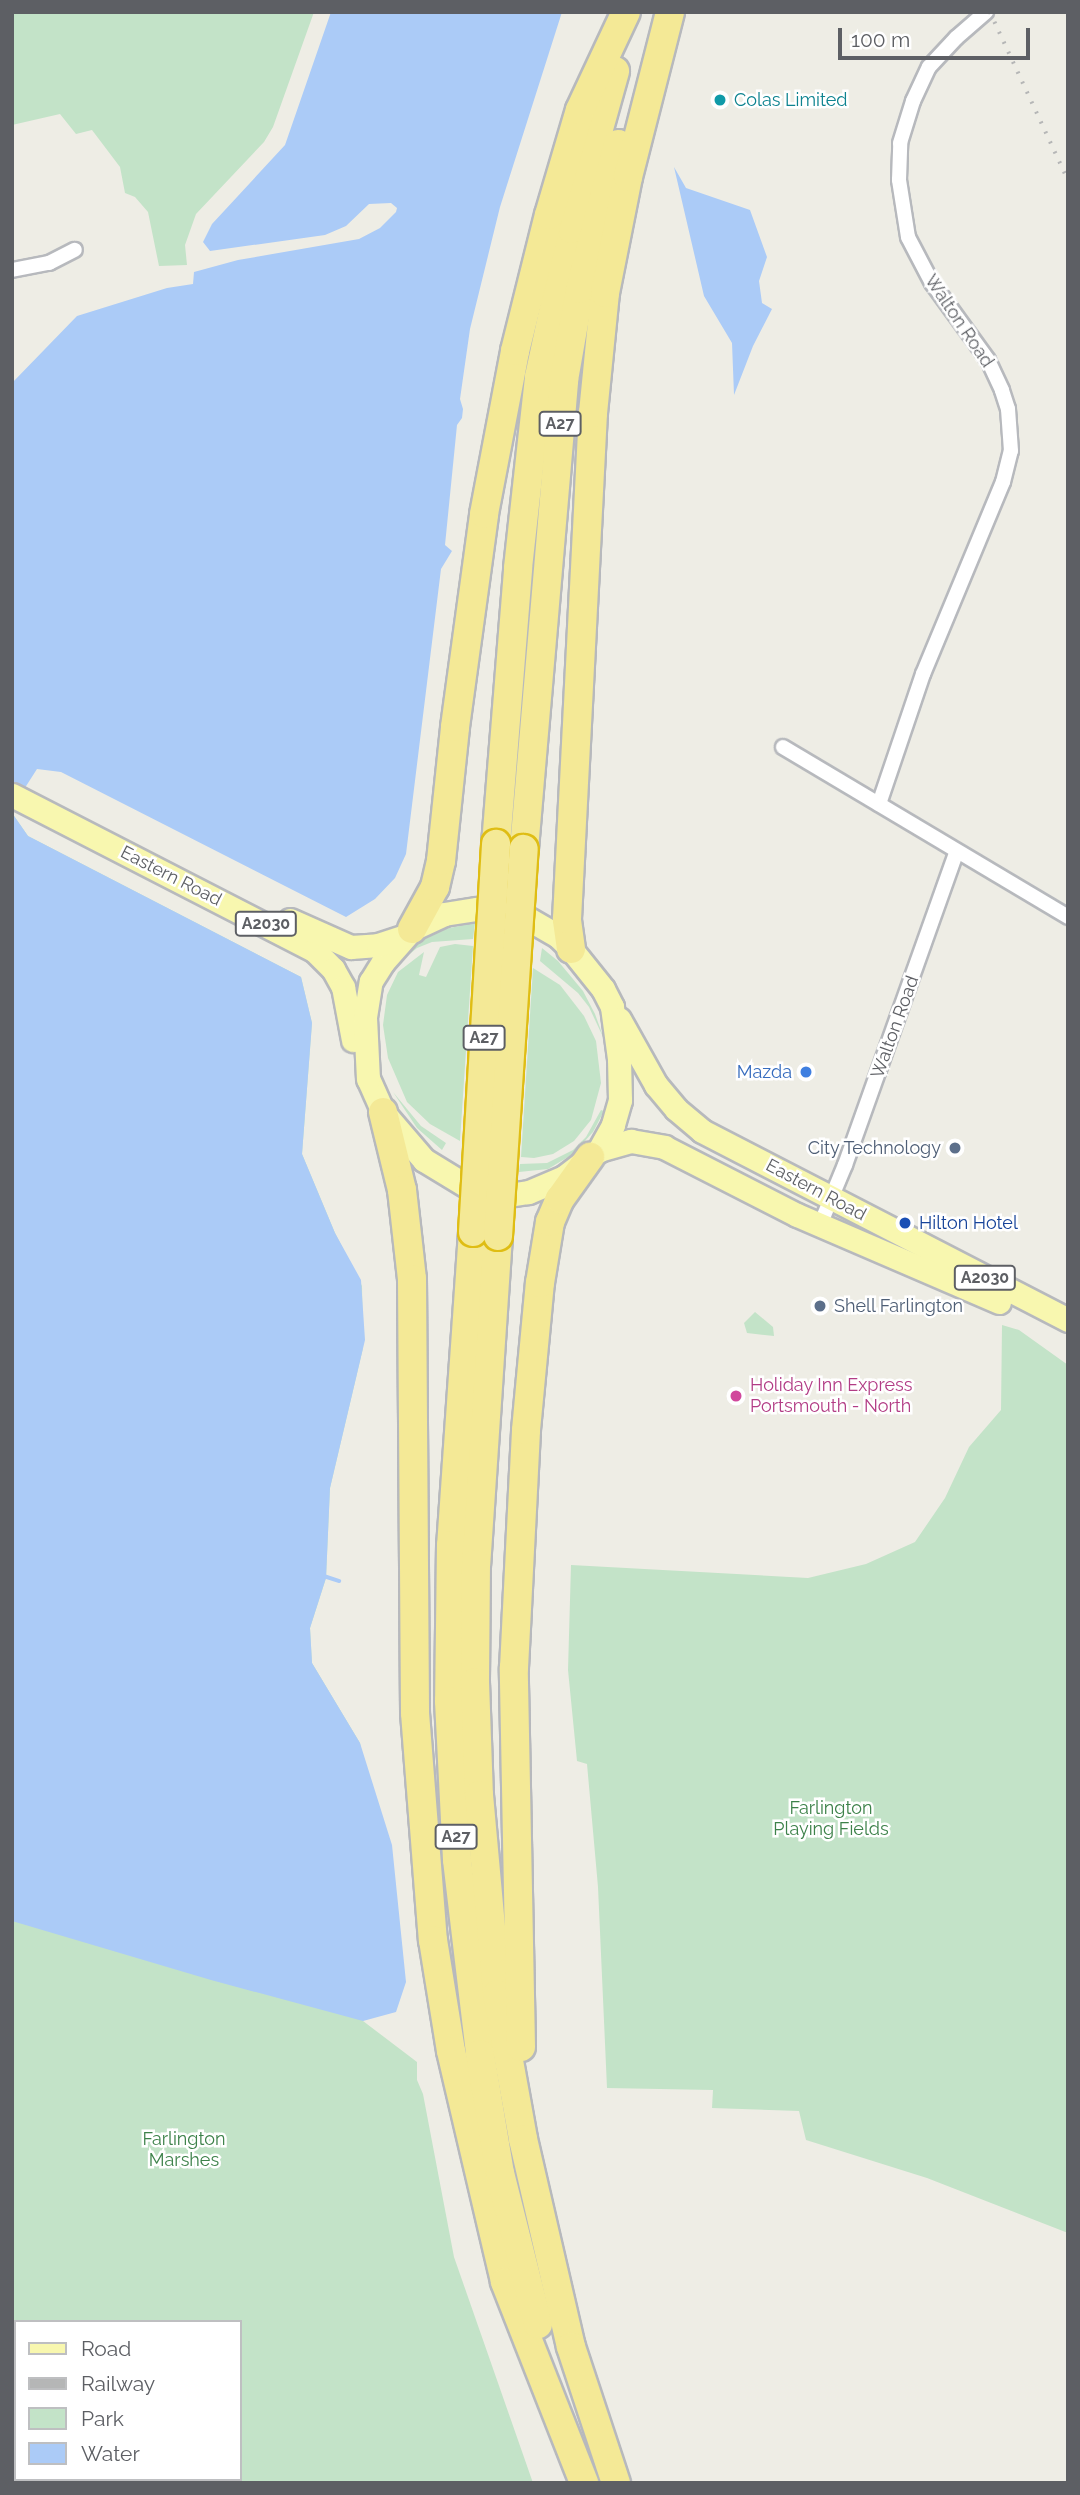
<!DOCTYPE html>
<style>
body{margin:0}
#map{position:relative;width:1080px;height:2495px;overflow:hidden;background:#eeede5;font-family:Raleway,sans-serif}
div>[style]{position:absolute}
.green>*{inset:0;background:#c3e3c8}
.water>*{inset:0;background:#abcbf7}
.stream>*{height:3.5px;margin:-1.75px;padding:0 1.75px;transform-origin:1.75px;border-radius:1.75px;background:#abcbf7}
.roads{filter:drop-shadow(2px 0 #b7b9bd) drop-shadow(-2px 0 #b7b9bd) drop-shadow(0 2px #b7b9bd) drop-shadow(0 -2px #b7b9bd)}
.street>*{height:14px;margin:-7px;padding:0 7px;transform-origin:7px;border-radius:7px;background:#fff}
.primary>*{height:23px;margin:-11.5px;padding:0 11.5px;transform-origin:11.5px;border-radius:11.5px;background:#f8f7af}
.highway>*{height:28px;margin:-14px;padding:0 14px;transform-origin:14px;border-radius:14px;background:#f4e996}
.rail>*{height:3.5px;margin-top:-1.75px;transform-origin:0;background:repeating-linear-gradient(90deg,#b5b6b6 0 2px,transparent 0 11px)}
.bridges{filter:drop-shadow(2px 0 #dfbd14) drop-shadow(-2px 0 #dfbd14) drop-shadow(0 2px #dfbd14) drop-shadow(0 -2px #dfbd14)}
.highway-bridge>*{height:28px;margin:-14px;padding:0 14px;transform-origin:14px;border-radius:14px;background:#f4e996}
.dots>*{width:19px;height:19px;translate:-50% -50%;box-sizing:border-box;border:4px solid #fff;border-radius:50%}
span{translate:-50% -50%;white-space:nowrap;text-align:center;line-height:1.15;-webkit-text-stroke:5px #fff;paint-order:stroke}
.shield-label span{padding:2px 5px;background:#fff;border:2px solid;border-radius:5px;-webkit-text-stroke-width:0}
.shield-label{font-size:16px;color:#5d5f64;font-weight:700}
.culture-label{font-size:18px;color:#0d838f}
.left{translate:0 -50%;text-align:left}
.street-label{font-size:18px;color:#5d5f64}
.shop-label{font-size:18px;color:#366cbe}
.right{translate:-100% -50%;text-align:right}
.service-label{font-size:18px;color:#4e5e75}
.transit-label{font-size:18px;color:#164399}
.hotel-label{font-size:18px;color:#b23c85}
.park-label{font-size:18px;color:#3d824a}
.frame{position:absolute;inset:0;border:14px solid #5d5f64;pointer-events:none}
.legend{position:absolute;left:14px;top:2320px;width:228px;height:161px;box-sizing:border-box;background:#fff;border:2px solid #bebfc1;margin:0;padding:9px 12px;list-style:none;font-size:21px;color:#5d5f64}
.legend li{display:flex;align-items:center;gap:14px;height:35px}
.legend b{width:35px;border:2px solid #bebfc1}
.scale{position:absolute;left:838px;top:28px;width:192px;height:32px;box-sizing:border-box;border:4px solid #5d5f64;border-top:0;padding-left:9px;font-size:21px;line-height:24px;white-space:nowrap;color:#5d5f64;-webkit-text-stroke:5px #fff;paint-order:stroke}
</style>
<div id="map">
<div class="green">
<div style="clip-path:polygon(12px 12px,314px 12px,273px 127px,264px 142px,196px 214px,185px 245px,187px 265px,159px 266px,148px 212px,135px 197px,125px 193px,120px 167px,92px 130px,76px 134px,60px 114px,12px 125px)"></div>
<div style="clip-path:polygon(evenodd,12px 813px,28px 836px,301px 977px,312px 1023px,302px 1154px,335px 1233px,362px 1286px,363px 1348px,330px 1488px,326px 1578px,310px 1628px,312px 1663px,360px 1743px,371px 1799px,383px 2002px,363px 2021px,417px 2062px,417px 2080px,423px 2094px,454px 2257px,533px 2483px,12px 2483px,12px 813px,16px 2322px,240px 2322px,240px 2479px,16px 2479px,16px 2322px)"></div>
<div style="clip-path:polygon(475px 923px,473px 939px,432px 942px,417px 948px,400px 962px,397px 959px,416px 941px,434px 931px)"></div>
<div style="clip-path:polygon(455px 944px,473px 946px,460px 1141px,430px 1124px,407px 1102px,388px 1058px,383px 1025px,387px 995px,398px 972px,424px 952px,419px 975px,426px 977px,440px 947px)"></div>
<div style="clip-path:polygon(542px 948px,558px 961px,583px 991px,595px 1014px,604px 1039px,589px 1007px,578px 993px,540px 961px)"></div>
<div style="clip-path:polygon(533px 968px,560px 985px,584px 1016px,596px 1041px,601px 1083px,591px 1120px,574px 1141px,553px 1154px,534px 1158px,521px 1157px)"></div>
<div style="clip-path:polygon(393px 1092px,421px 1126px,446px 1143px,442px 1150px,417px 1128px)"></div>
<div style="clip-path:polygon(601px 1110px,604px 1111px,593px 1132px,573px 1154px,548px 1169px,519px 1172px,520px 1164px,547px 1163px,573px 1150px,586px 1137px)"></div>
<div style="clip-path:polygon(755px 1312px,773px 1327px,774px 1336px,747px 1333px,744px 1323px)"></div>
<div style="clip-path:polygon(1002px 1325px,1019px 1330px,1068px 1365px,1068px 2233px,927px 2178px,806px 2140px,799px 2111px,712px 2108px,713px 2090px,607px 2088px,598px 1887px,587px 1764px,577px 1761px,568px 1670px,571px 1565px,808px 1578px,866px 1564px,915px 1542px,945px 1498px,969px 1447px,1001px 1410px)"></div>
</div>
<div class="water">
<div style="clip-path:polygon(331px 12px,562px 12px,500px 207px,470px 329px,460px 399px,463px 409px,462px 418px,457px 425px,445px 545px,452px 551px,441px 569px,406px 854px,395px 878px,375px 899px,346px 917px,61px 772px,37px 769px,12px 808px,12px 383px,77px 316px,167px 288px,193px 284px,194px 272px,238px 260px,359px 239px,380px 228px,396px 212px,397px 208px,391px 203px,369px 204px,346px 226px,325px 235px,210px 251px,203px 242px,212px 224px,285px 145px)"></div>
<div style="clip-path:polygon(674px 167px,686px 188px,750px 210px,767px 257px,759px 281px,762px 303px,772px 309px,753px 346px,734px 395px,732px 343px,704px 296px)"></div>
<div style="clip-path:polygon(12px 813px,28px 836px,301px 977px,312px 1023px,302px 1154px,335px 1233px,361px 1280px,365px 1340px,330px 1488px,326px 1578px,310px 1628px,312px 1663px,360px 1743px,392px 1845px,406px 1982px,396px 2012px,363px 2021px,211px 1980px,12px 1921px)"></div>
</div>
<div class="stream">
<div style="left:324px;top:1576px;width:16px;rotate:18deg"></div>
</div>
<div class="roads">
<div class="street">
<div style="left:12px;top:270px;width:38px;rotate:-11deg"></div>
<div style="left:49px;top:263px;width:29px;rotate:-27deg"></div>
<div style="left:783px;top:747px;width:332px;rotate:30.8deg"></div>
<div style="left:879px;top:804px;width:137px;rotate:-71.3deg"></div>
<div style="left:923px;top:674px;width:208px;rotate:-67.4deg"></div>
<div style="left:1003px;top:482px;width:32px;rotate:-76deg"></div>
<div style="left:1011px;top:451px;width:42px;rotate:-94.1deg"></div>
<div style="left:1008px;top:409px;width:20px;rotate:-108deg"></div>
<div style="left:1002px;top:390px;width:33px;rotate:-115deg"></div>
<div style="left:988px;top:360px;width:95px;rotate:-126deg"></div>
<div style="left:932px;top:283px;width:52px;rotate:-117.6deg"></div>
<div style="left:908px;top:237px;width:58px;rotate:-99deg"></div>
<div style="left:899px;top:180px;width:37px;rotate:-88deg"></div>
<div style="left:900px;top:143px;width:44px;rotate:-72.8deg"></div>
<div style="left:913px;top:101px;width:38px;rotate:-65deg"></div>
<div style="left:929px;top:67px;width:40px;rotate:-47deg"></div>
<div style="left:956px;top:38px;width:40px;rotate:-41deg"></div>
<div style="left:820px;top:1225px;width:65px;rotate:-67.4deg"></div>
<div style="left:845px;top:1165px;width:331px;rotate:-70.4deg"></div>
</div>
<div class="primary">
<div style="left:12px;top:795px;width:339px;rotate:27.2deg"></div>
<div style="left:314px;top:950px;width:27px;rotate:45deg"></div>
<div style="left:333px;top:969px;width:21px;rotate:61deg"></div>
<div style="left:343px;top:987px;width:54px;rotate:79.3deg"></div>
<div style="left:477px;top:909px;width:49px;rotate:9.5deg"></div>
<div style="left:525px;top:917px;width:38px;rotate:30deg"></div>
<div style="left:558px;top:936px;width:18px;rotate:45deg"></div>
<div style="left:571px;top:949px;width:51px;rotate:51.3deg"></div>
<div style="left:603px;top:989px;width:20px;rotate:63deg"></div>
<div style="left:612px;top:1007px;width:52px;rotate:82.3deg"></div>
<div style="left:619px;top:1059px;width:41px;rotate:88.6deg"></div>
<div style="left:620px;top:1100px;width:26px;rotate:106deg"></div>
<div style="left:613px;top:1125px;width:29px;rotate:119deg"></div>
<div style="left:599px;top:1150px;width:44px;rotate:142.4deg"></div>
<div style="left:564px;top:1177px;width:39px;rotate:157deg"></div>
<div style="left:528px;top:1192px;width:19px;rotate:171deg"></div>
<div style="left:509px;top:1195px;width:40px;rotate:-170deg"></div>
<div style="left:470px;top:1188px;width:54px;rotate:-148.7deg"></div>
<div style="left:424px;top:1160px;width:63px;rotate:-130.5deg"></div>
<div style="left:383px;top:1112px;width:36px;rotate:-114deg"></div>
<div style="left:368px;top:1079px;width:62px;rotate:-92.8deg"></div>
<div style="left:365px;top:1017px;width:36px;rotate:-81deg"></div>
<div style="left:371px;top:981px;width:22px;rotate:-58deg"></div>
<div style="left:383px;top:962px;width:44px;rotate:-48.7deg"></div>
<div style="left:412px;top:929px;width:35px;rotate:-25deg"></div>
<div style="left:444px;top:914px;width:33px;rotate:-9deg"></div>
<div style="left:290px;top:920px;width:67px;rotate:23.9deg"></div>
<div style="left:351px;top:947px;width:27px;rotate:-4deg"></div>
<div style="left:378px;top:945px;width:25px;rotate:-18deg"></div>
<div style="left:619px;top:1019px;width:76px;rotate:60.7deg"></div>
<div style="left:656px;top:1085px;width:31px;rotate:50deg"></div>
<div style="left:676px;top:1109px;width:34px;rotate:40deg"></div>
<div style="left:702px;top:1131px;width:412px;rotate:27.3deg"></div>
<div style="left:599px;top:1150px;width:33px;rotate:-16deg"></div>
<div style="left:631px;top:1141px;width:34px;rotate:10deg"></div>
<div style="left:664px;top:1147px;width:149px;rotate:27.1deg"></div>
<div style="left:797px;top:1215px;width:220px;rotate:23.3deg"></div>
</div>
<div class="highway">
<div style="left:496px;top:844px;width:277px;rotate:-85.4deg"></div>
<div style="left:518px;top:568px;width:192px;rotate:-83.7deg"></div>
<div style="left:539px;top:377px;width:151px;rotate:-77.8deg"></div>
<div style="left:571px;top:229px;width:164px;rotate:-74.4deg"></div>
<div style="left:524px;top:849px;width:471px;rotate:-85.1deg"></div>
<div style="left:564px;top:380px;width:92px;rotate:-80deg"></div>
<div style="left:580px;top:289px;width:150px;rotate:-75.3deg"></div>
<div style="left:412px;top:929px;width:48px;rotate:-61.3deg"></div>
<div style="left:435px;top:887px;width:27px;rotate:-77deg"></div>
<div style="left:441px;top:861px;width:135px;rotate:-84deg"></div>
<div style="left:455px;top:727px;width:215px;rotate:-82.2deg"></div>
<div style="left:484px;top:514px;width:166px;rotate:-79.2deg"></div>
<div style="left:515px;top:351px;width:140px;rotate:-76deg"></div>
<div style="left:549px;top:215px;width:109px;rotate:-73.6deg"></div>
<div style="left:580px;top:110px;width:108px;rotate:-64.9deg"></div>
<div style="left:571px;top:949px;width:30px;rotate:-98deg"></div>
<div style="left:567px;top:919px;width:507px;rotate:-87.06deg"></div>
<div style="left:593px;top:413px;width:121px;rotate:-84.3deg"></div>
<div style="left:605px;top:293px;width:118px;rotate:-78.8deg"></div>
<div style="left:628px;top:177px;width:170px;rotate:-75.7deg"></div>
<div style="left:383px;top:1112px;width:80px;rotate:76.3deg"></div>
<div style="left:402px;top:1190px;width:90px;rotate:83.6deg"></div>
<div style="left:412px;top:1279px;width:434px;rotate:89.6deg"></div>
<div style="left:415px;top:1713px;width:228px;rotate:85.5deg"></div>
<div style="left:433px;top:1940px;width:112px;rotate:80.8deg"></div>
<div style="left:451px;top:2051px;width:237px;rotate:76.8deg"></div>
<div style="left:505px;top:2282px;width:216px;rotate:68.5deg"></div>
<div style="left:473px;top:1232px;width:314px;rotate:94deg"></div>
<div style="left:451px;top:1545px;width:156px;rotate:90.7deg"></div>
<div style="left:449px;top:1701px;width:159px;rotate:87.1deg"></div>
<div style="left:457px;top:1860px;width:195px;rotate:83.2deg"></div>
<div style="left:480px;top:2054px;width:121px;rotate:80.5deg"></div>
<div style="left:500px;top:2173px;width:156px;rotate:75.9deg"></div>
<div style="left:498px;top:1236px;width:329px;rotate:93.8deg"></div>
<div style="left:476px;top:1564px;width:118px;rotate:90.5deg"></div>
<div style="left:475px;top:1682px;width:113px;rotate:88deg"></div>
<div style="left:479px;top:1795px;width:200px;rotate:84.8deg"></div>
<div style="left:497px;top:1994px;width:147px;rotate:79.8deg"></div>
<div style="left:523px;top:2139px;width:213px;rotate:77deg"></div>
<div style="left:571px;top:2347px;width:143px;rotate:71.7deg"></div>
<div style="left:521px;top:2047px;width:379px;rotate:-91.1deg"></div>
<div style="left:514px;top:1668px;width:238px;rotate:-87.1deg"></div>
<div style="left:526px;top:1430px;width:148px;rotate:-84.6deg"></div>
<div style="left:540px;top:1283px;width:62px;rotate:-80.7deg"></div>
<div style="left:550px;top:1222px;width:25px;rotate:-67deg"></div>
<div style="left:560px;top:1199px;width:52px;rotate:-54.5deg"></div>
</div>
</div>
<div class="rail">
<div style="left:990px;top:12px;width:185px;rotate:65.1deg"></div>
</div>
<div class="bridges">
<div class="highway-bridge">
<div style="left:473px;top:1232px;width:389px;rotate:-86.6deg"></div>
<div style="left:498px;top:1236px;width:388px;rotate:-86.2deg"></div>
</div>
</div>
<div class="dots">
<div style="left:720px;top:100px;background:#0f9aa8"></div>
<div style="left:806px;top:1072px;background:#3f7fe0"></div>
<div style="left:955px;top:1148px;background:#5c6f8a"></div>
<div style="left:905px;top:1223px;background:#1a4fb4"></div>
<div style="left:820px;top:1306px;background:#5c6f8a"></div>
<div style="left:736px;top:1396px;background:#d1479c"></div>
</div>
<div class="shield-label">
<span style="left:560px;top:424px">A27</span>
<span style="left:266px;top:924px">A2030</span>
<span style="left:484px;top:1038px">A27</span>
<span style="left:985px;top:1278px">A2030</span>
<span style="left:456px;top:1837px">A27</span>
</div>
<div class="culture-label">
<span class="left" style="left:734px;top:100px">Colas Limited</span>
</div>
<div class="street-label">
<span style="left:959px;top:321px;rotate:56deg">Walton Road</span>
<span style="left:171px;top:876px;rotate:27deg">Eastern Road</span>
<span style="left:895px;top:1027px;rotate:-70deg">Walton Road</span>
<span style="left:816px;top:1190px;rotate:28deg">Eastern Road</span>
</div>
<div class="shop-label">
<span class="right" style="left:792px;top:1072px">Mazda</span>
</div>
<div class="service-label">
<span class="right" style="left:941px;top:1148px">City Technology</span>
<span class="left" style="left:834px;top:1306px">Shell Farlington</span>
</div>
<div class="transit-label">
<span class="left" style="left:919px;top:1223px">Hilton Hotel</span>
</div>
<div class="hotel-label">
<span class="left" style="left:750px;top:1396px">Holiday Inn Express<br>Portsmouth - North</span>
</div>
<div class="park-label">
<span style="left:831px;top:1819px">Farlington<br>Playing Fields</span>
<span style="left:184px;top:2150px">Farlington<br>Marshes</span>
</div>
<div class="frame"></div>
<ul class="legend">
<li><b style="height:9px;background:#f8f7af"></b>Road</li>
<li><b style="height:9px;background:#b5b6b6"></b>Railway</li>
<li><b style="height:19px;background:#c3e3c8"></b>Park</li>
<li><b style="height:19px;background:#abcbf7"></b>Water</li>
</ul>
<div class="scale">100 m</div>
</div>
